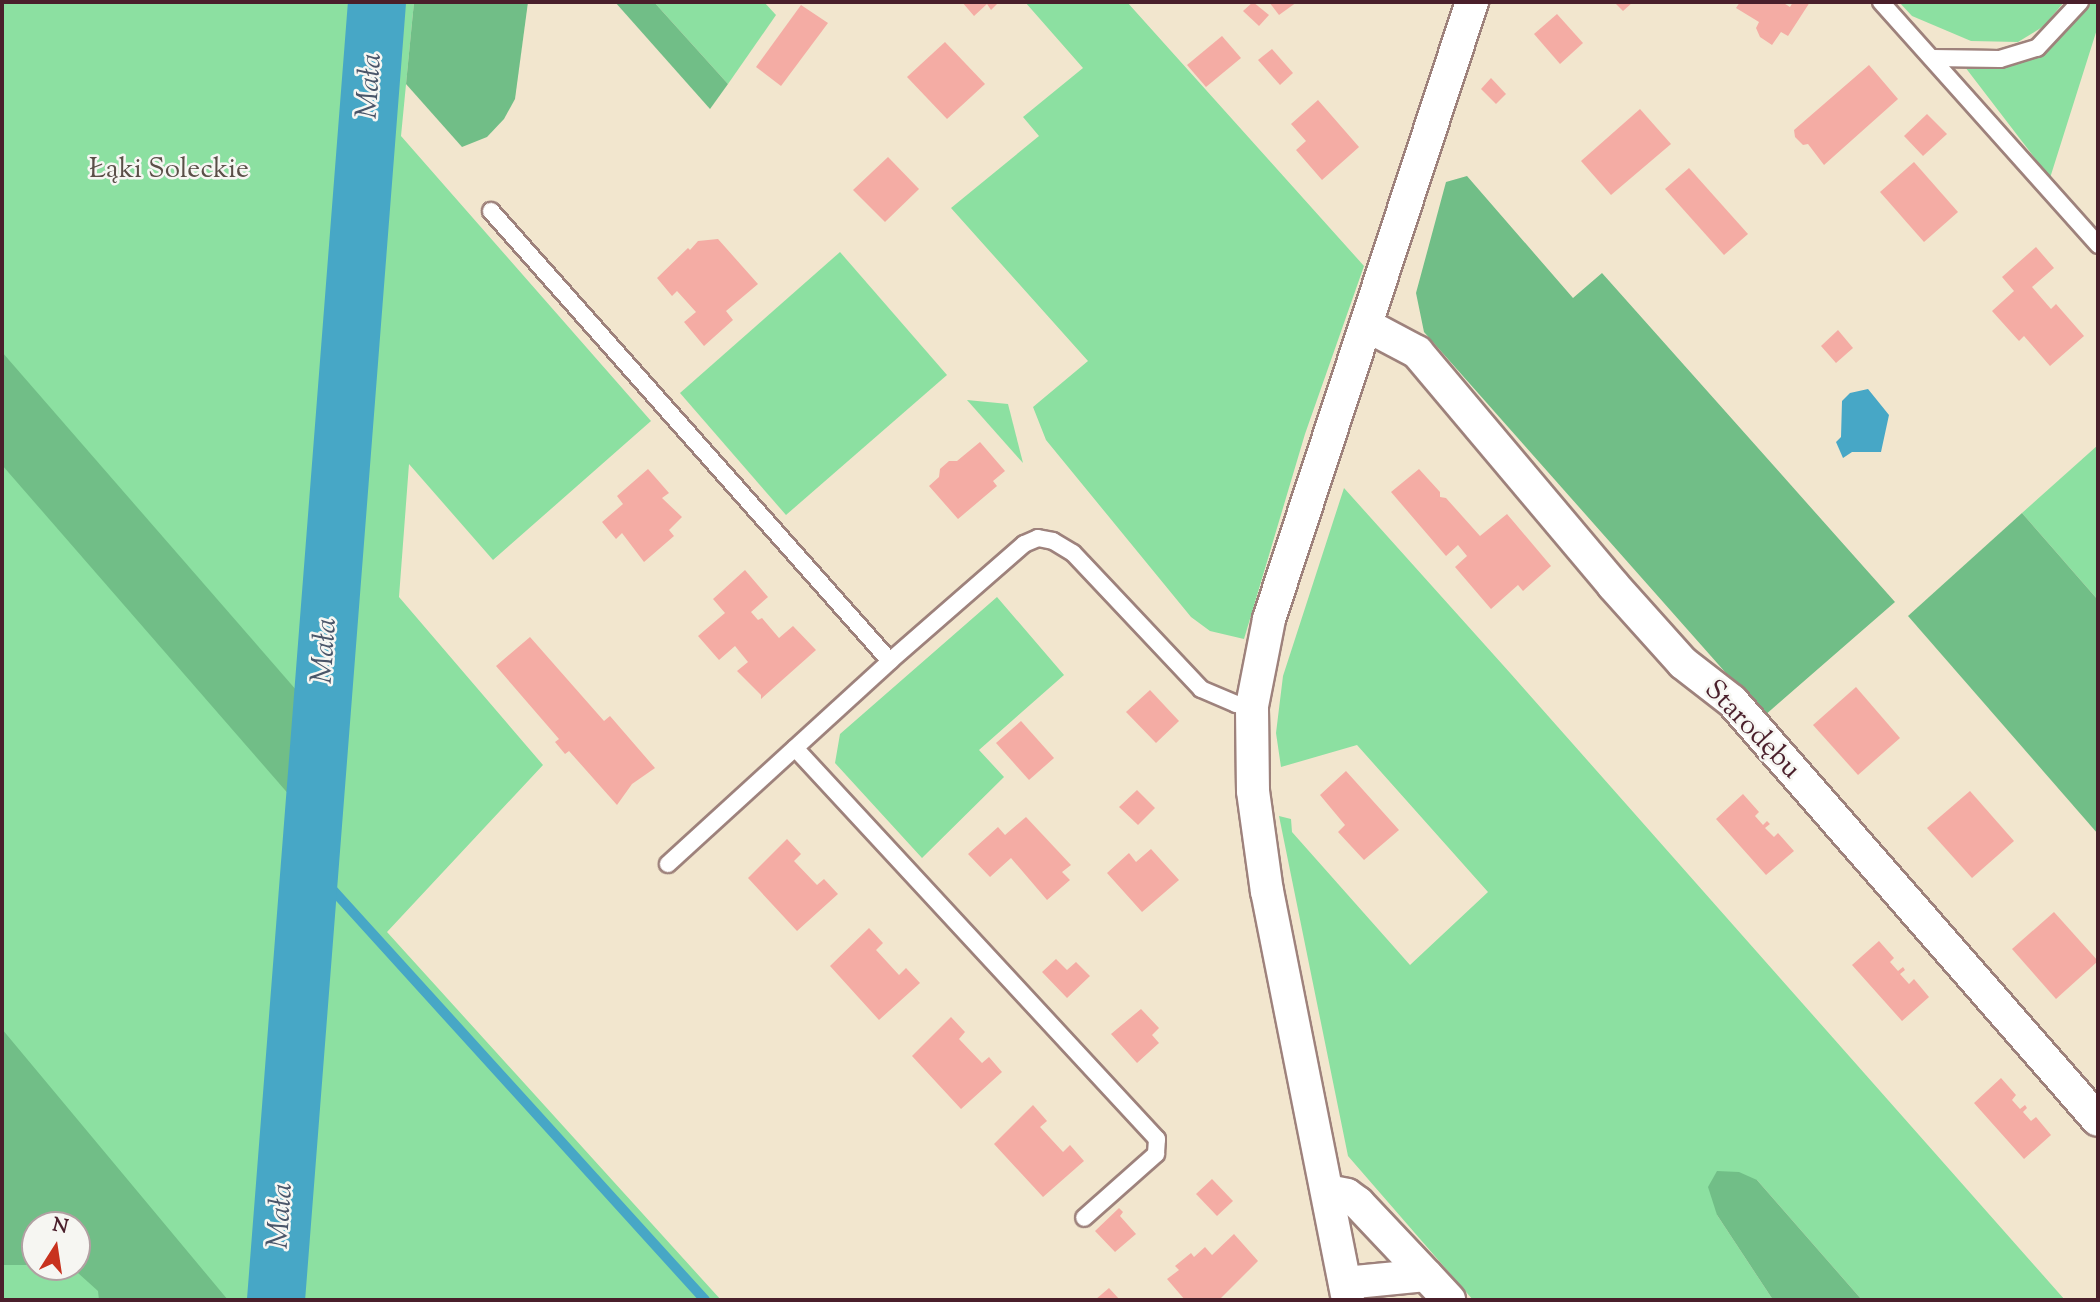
<!DOCTYPE html>
<meta charset="utf-8">
<style>
body{margin:0}
#map{position:relative;width:2100px;height:1302px;overflow:hidden;background:#f2e6ce;font-family:"Sorts Mill Goudy",serif}
div>[style]{position:absolute}
.green>*{inset:0;background:#8ce0a1}
.forest>*{inset:0;background:#71be87}
.water>*{inset:0;background:#47a7c6}
.stream>*{height:10px;margin:-5px;padding:0 5px;transform-origin:5px;border-radius:5px;background:#47a7c6}
.river>*{height:58px;margin:-29px;padding:0 29px;transform-origin:29px;border-radius:29px;background:#47a7c6}
.building>*{inset:0;background:#f4aca4}
.roads{filter:drop-shadow(2px 0 #9e827c) drop-shadow(-2px 0 #9e827c) drop-shadow(0 2px #9e827c) drop-shadow(0 -2px #9e827c)}
.lane>*{height:16px;margin:-8px;padding:0 8px;transform-origin:8px;border-radius:8px;background:#fff}
.street>*{height:32px;margin:-16px;padding:0 16px;transform-origin:16px;border-radius:16px;background:#fff}
span{translate:-50% -50%;white-space:nowrap;text-align:center;line-height:1.15;-webkit-text-stroke:5px #f6f6f2;paint-order:stroke}
.park-label{font-size:28px;color:#5a4f48}
.street-label{font-size:28px;color:#4a1f2b}
.water-label{font-size:30px;color:#495569;font-style:italic}
.frame{position:absolute;inset:0;border:4px solid #4a1f2b;pointer-events:none}
.north{position:absolute;left:21px;top:1211px;width:70px;height:70px;box-sizing:border-box;background:#f6f6f2;border:2px solid #b1a0a2;border-radius:50%;rotate:12deg;font-size:19px;font-weight:700;line-height:28px;text-align:center;color:#4a1f2b}
.north::after{content:'';display:block;margin:auto;width:24px;height:32px;background:#c8321e;clip-path:polygon(50% 0,100% 100%,50% 72%,0 100%)}
</style>
<div id="map">
<div class="green">
<div style="clip-path:polygon(evenodd,2px 2px,414px 2px,401px 136px,651px 421px,493px 560px,409px 464px,399px 597px,543px 765px,387px 932px,721px 1300px,2px 1300px,2px 2px,35px 1225px,77px 1225px,77px 1267px,35px 1267px,35px 1225px)"></div>
<div style="clip-path:polygon(654px 2px,764px 2px,776px 15px,728px 84px)"></div>
<div style="clip-path:polygon(1025px 2px,1127px 2px,1364px 266px,1305px 434px,1244px 639px,1210px 631px,1191px 617px,1046px 440px,1033px 407px,1088px 361px,951px 208px,1039px 136px,1023px 117px,1083px 68px)"></div>
<div style="clip-path:polygon(1899px 2px,2064px 2px,2044px 26px,2018px 42px,1971px 41px,1912px 16px)"></div>
<div style="clip-path:polygon(2088px 2px,2098px 2px,2098px 26px,2050px 178px,1965px 67px,2027px 60px,2056px 42px,2084px 12px)"></div>
<div style="clip-path:polygon(840px 252px,947px 375px,786px 515px,680px 393px)"></div>
<div style="clip-path:polygon(967px 400px,1008px 404px,1023px 463px)"></div>
<div style="clip-path:polygon(2098px 445px,2098px 600px,2022px 513px)"></div>
<div style="clip-path:polygon(1344px 488px,1511px 674px,2065px 1300px,1862px 1300px,1757px 1180px,1717px 1215px,1773px 1300px,1473px 1300px,1348px 1156px,1279px 816px,1291px 819px,1292px 832px,1410px 965px,1488px 892px,1357px 745px,1281px 767px,1276px 733px,1283px 676px)"></div>
<div style="clip-path:polygon(997px 597px,1064px 675px,979px 750px,1004px 777px,922px 858px,835px 763px,840px 734px)"></div>
</div>
<div class="forest">
<div style="clip-path:polygon(414px 2px,528px 2px,515px 99px,504px 119px,487px 137px,462px 147px,406px 84px)"></div>
<div style="clip-path:polygon(615px 2px,654px 2px,728px 84px,710px 109px)"></div>
<div style="clip-path:polygon(1467px 176px,1573px 298px,1602px 273px,1895px 602px,1764px 716px,1424px 332px,1416px 293px,1446px 182px)"></div>
<div style="clip-path:polygon(2px 352px,304px 699px,298px 805px,2px 465px)"></div>
<div style="clip-path:polygon(2022px 513px,2098px 600px,2098px 834px,1908px 616px)"></div>
<div style="clip-path:polygon(2px 1029px,228px 1300px,99px 1300px,98px 1291px,78px 1273px,52px 1267px,77px 1267px,77px 1225px,35px 1225px,35px 1265px,2px 1265px)"></div>
<div style="clip-path:polygon(1717px 1171px,1739px 1172px,1757px 1180px,1862px 1300px,1773px 1300px,1717px 1215px,1708px 1187px)"></div>
</div>
<div class="water">
<div style="clip-path:polygon(1868px 389px,1889px 415px,1881px 452px,1852px 452px,1843px 458px,1836px 442px,1841px 437px,1842px 401px,1850px 393px)"></div>
</div>
<div class="stream">
<div style="left:312px;top:867px;width:585px;rotate:47.77deg"></div>
</div>
<div class="river">
<div style="left:276px;top:1300px;width:1302px;rotate:-85.55deg"></div>
</div>
<div class="building">
<div style="clip-path:polygon(962px 2px,996px 2px,998px 3px,991px 10px,987px 4px,974px 16px)"></div>
<div style="clip-path:polygon(1253px 2px,1269px 15px,1259px 26px,1243px 11px)"></div>
<div style="clip-path:polygon(1269px 2px,1297px 2px,1279px 15px)"></div>
<div style="clip-path:polygon(1614px 2px,1633px 2px,1623px 11px)"></div>
<div style="clip-path:polygon(1740px 2px,1782px 2px,1790px 7px,1793px 2px,1810px 2px,1788px 36px,1781px 32px,1772px 45px,1760px 37px,1756px 28px,1759px 22px,1736px 8px)"></div>
<div style="clip-path:polygon(801px 5px,828px 23px,781px 86px,756px 67px)"></div>
<div style="clip-path:polygon(1557px 14px,1583px 43px,1560px 64px,1534px 34px)"></div>
<div style="clip-path:polygon(1222px 36px,1241px 58px,1206px 87px,1187px 65px)"></div>
<div style="clip-path:polygon(945px 42px,985px 84px,947px 119px,907px 77px)"></div>
<div style="clip-path:polygon(1272px 49px,1293px 73px,1280px 85px,1258px 60px)"></div>
<div style="clip-path:polygon(1869px 65px,1898px 99px,1824px 165px,1808px 144px,1803px 145px,1795px 137px,1794px 130px)"></div>
<div style="clip-path:polygon(1491px 78px,1506px 94px,1496px 104px,1481px 89px)"></div>
<div style="clip-path:polygon(1318px 100px,1359px 147px,1322px 180px,1296px 150px,1306px 141px,1291px 124px)"></div>
<div style="clip-path:polygon(1640px 109px,1671px 144px,1611px 195px,1581px 161px)"></div>
<div style="clip-path:polygon(1927px 114px,1947px 134px,1923px 156px,1904px 136px)"></div>
<div style="clip-path:polygon(888px 157px,919px 189px,885px 222px,853px 190px)"></div>
<div style="clip-path:polygon(1914px 162px,1958px 212px,1924px 242px,1880px 192px)"></div>
<div style="clip-path:polygon(1689px 168px,1748px 234px,1724px 255px,1665px 189px)"></div>
<div style="clip-path:polygon(718px 239px,758px 284px,726px 311px,733px 320px,704px 346px,684px 322px,696px 312px,677px 291px,672px 296px,657px 278px,688px 248px,690px 250px,698px 241px)"></div>
<div style="clip-path:polygon(2036px 247px,2054px 268px,2032px 287px,2051px 309px,2056px 304px,2084px 336px,2050px 366px,2024px 336px,2019px 341px,1992px 311px,2014px 291px,2002px 277px)"></div>
<div style="clip-path:polygon(1838px 330px,1853px 348px,1836px 363px,1821px 346px)"></div>
<div style="clip-path:polygon(980px 442px,1005px 471px,993px 481px,997px 486px,958px 519px,929px 486px,939px 477px,940px 469px,949px 461px,957px 461px)"></div>
<div style="clip-path:polygon(648px 469px,669px 493px,662px 498px,682px 517px,669px 530px,674px 536px,644px 562px,622px 533px,616px 539px,602px 522px,623px 504px,617px 496px)"></div>
<div style="clip-path:polygon(1419px 469px,1440px 492px,1440px 497px,1446px 498px,1480px 536px,1507px 514px,1551px 566px,1523px 591px,1518px 585px,1491px 609px,1455px 567px,1467px 556px,1458px 545px,1446px 556px,1391px 492px)"></div>
<div style="clip-path:polygon(745px 570px,768px 597px,751px 612px,758px 620px,762px 618px,779px 638px,793px 626px,816px 650px,761px 699px,761px 695px,737px 671px,748px 662px,735px 646px,719px 660px,698px 636px,725px 613px,713px 599px)"></div>
<div style="clip-path:polygon(530px 637px,604px 721px,610px 716px,655px 768px,632px 784px,617px 805px,569px 751px,565px 754px,555px 742px,559px 739px,496px 666px)"></div>
<div style="clip-path:polygon(1856px 687px,1900px 738px,1858px 775px,1813px 725px)"></div>
<div style="clip-path:polygon(1150px 690px,1179px 721px,1156px 743px,1126px 712px)"></div>
<div style="clip-path:polygon(1021px 721px,1054px 758px,1029px 780px,996px 743px)"></div>
<div style="clip-path:polygon(1346px 771px,1399px 830px,1364px 860px,1338px 832px,1345px 825px,1320px 795px)"></div>
<div style="clip-path:polygon(1137px 790px,1155px 808px,1138px 825px,1119px 807px)"></div>
<div style="clip-path:polygon(1970px 791px,2014px 841px,1972px 878px,1927px 828px)"></div>
<div style="clip-path:polygon(1743px 794px,1759px 812px,1755px 816px,1763px 825px,1767px 821px,1770px 824px,1765px 828px,1774px 837px,1778px 833px,1794px 851px,1766px 875px,1716px 819px)"></div>
<div style="clip-path:polygon(1026px 817px,1071px 865px,1062px 872px,1070px 880px,1047px 900px,1011px 858px,990px 877px,968px 854px,998px 827px,1005px 835px)"></div>
<div style="clip-path:polygon(787px 839px,801px 854px,794px 861px,817px 885px,824px 879px,838px 894px,797px 931px,748px 878px)"></div>
<div style="clip-path:polygon(1151px 849px,1179px 880px,1142px 912px,1107px 873px,1129px 853px,1136px 862px)"></div>
<div style="clip-path:polygon(2054px 912px,2098px 961px,2056px 999px,2012px 949px)"></div>
<div style="clip-path:polygon(869px 928px,883px 943px,876px 950px,899px 975px,906px 968px,920px 983px,879px 1020px,830px 966px)"></div>
<div style="clip-path:polygon(1879px 941px,1894px 958px,1890px 962px,1898px 971px,1903px 967px,1905px 970px,1900px 974px,1909px 984px,1914px 979px,1929px 997px,1902px 1021px,1852px 965px)"></div>
<div style="clip-path:polygon(1056px 959px,1067px 970px,1076px 962px,1090px 976px,1067px 998px,1042px 972px)"></div>
<div style="clip-path:polygon(1141px 1009px,1159px 1028px,1152px 1035px,1159px 1043px,1137px 1063px,1111px 1034px)"></div>
<div style="clip-path:polygon(951px 1017px,965px 1032px,959px 1039px,982px 1063px,989px 1057px,1002px 1072px,961px 1109px,912px 1056px)"></div>
<div style="clip-path:polygon(2001px 1078px,2016px 1095px,2012px 1100px,2020px 1109px,2025px 1105px,2027px 1108px,2023px 1112px,2031px 1121px,2036px 1117px,2051px 1135px,2024px 1159px,1974px 1103px)"></div>
<div style="clip-path:polygon(1033px 1105px,1047px 1121px,1040px 1127px,1051px 1139px,1063px 1152px,1070px 1145px,1084px 1161px,1043px 1197px,994px 1144px)"></div>
<div style="clip-path:polygon(1212px 1179px,1233px 1201px,1217px 1216px,1196px 1194px)"></div>
<div style="clip-path:polygon(1119px 1208px,1123px 1212px,1120px 1216px,1136px 1234px,1115px 1252px,1095px 1231px)"></div>
<div style="clip-path:polygon(1234px 1234px,1258px 1261px,1219px 1300px,1185px 1300px,1167px 1279px,1179px 1270px,1175px 1266px,1191px 1253px,1194px 1257px,1205px 1247px,1212px 1255px)"></div>
<div style="clip-path:polygon(1109px 1288px,1120px 1300px,1095px 1300px)"></div>
</div>
<div class="roads">
<div class="lane">
<div style="left:1881px;top:2px;width:326px;rotate:48.2deg"></div>
<div style="left:1933px;top:58px;width:67px;rotate:0.9deg"></div>
<div style="left:2000px;top:59px;width:39px;rotate:-17deg"></div>
<div style="left:2037px;top:48px;width:63px;rotate:-46.9deg"></div>
<div style="left:491px;top:211px;width:601px;rotate:48.44deg"></div>
<div style="left:795px;top:748px;width:533px;rotate:47.21deg"></div>
<div style="left:1157px;top:1139px;width:15px;rotate:94deg"></div>
<div style="left:1156px;top:1154px;width:96px;rotate:138.4deg"></div>
<div style="left:668px;top:864px;width:301px;rotate:-42.4deg"></div>
<div style="left:890px;top:661px;width:178px;rotate:-41.1deg"></div>
<div style="left:1024px;top:544px;width:15px;rotate:-23deg"></div>
<div style="left:1038px;top:538px;width:15px;rotate:11deg"></div>
<div style="left:1053px;top:541px;width:23px;rotate:31deg"></div>
<div style="left:1073px;top:553px;width:187px;rotate:46.7deg"></div>
<div style="left:1201px;top:689px;width:38px;rotate:23deg"></div>
<div style="left:1236px;top:704px;width:16px;rotate:7deg"></div>
</div>
<div class="street">
<div style="left:1366px;top:325px;width:58px;rotate:27.9deg"></div>
<div style="left:1417px;top:352px;width:304px;rotate:49.9deg"></div>
<div style="left:1613px;top:585px;width:105px;rotate:48.1deg"></div>
<div style="left:1683px;top:663px;width:62px;rotate:37.8deg"></div>
<div style="left:1732px;top:701px;width:556px;rotate:48.86deg"></div>
<div style="left:1327px;top:1191px;width:20px;rotate:11deg"></div>
<div style="left:1347px;top:1195px;width:14px;rotate:36deg"></div>
<div style="left:1358px;top:1203px;width:99px;rotate:46.6deg"></div>
<div style="left:1345px;top:1283px;width:81px;rotate:-5.6deg"></div>
<div style="left:1426px;top:1275px;width:34px;rotate:47deg"></div>
<div style="left:1348px;top:1300px;width:416px;rotate:-101.2deg"></div>
<div style="left:1267px;top:892px;width:102px;rotate:-97.9deg"></div>
<div style="left:1253px;top:791px;width:85px;rotate:-90.7deg"></div>
<div style="left:1252px;top:706px;width:89px;rotate:-78.9deg"></div>
<div style="left:1269px;top:619px;width:650px;rotate:-71.79deg"></div>
</div>
</div>
<div class="park-label">
<span style="left:169px;top:170px">Łąki Soleckie</span>
</div>
<div class="street-label">
<span style="left:1752px;top:730px;rotate:46deg">Starodębu</span>
</div>
<div class="water-label">
<span style="left:371px;top:86px;rotate:-86deg">Mała</span>
<span style="left:326px;top:651px;rotate:-86deg">Mała</span>
<span style="left:282px;top:1216px;rotate:-86deg">Mała</span>
</div>
<div class="frame"></div>
<div class="north">N</div>
</div>
